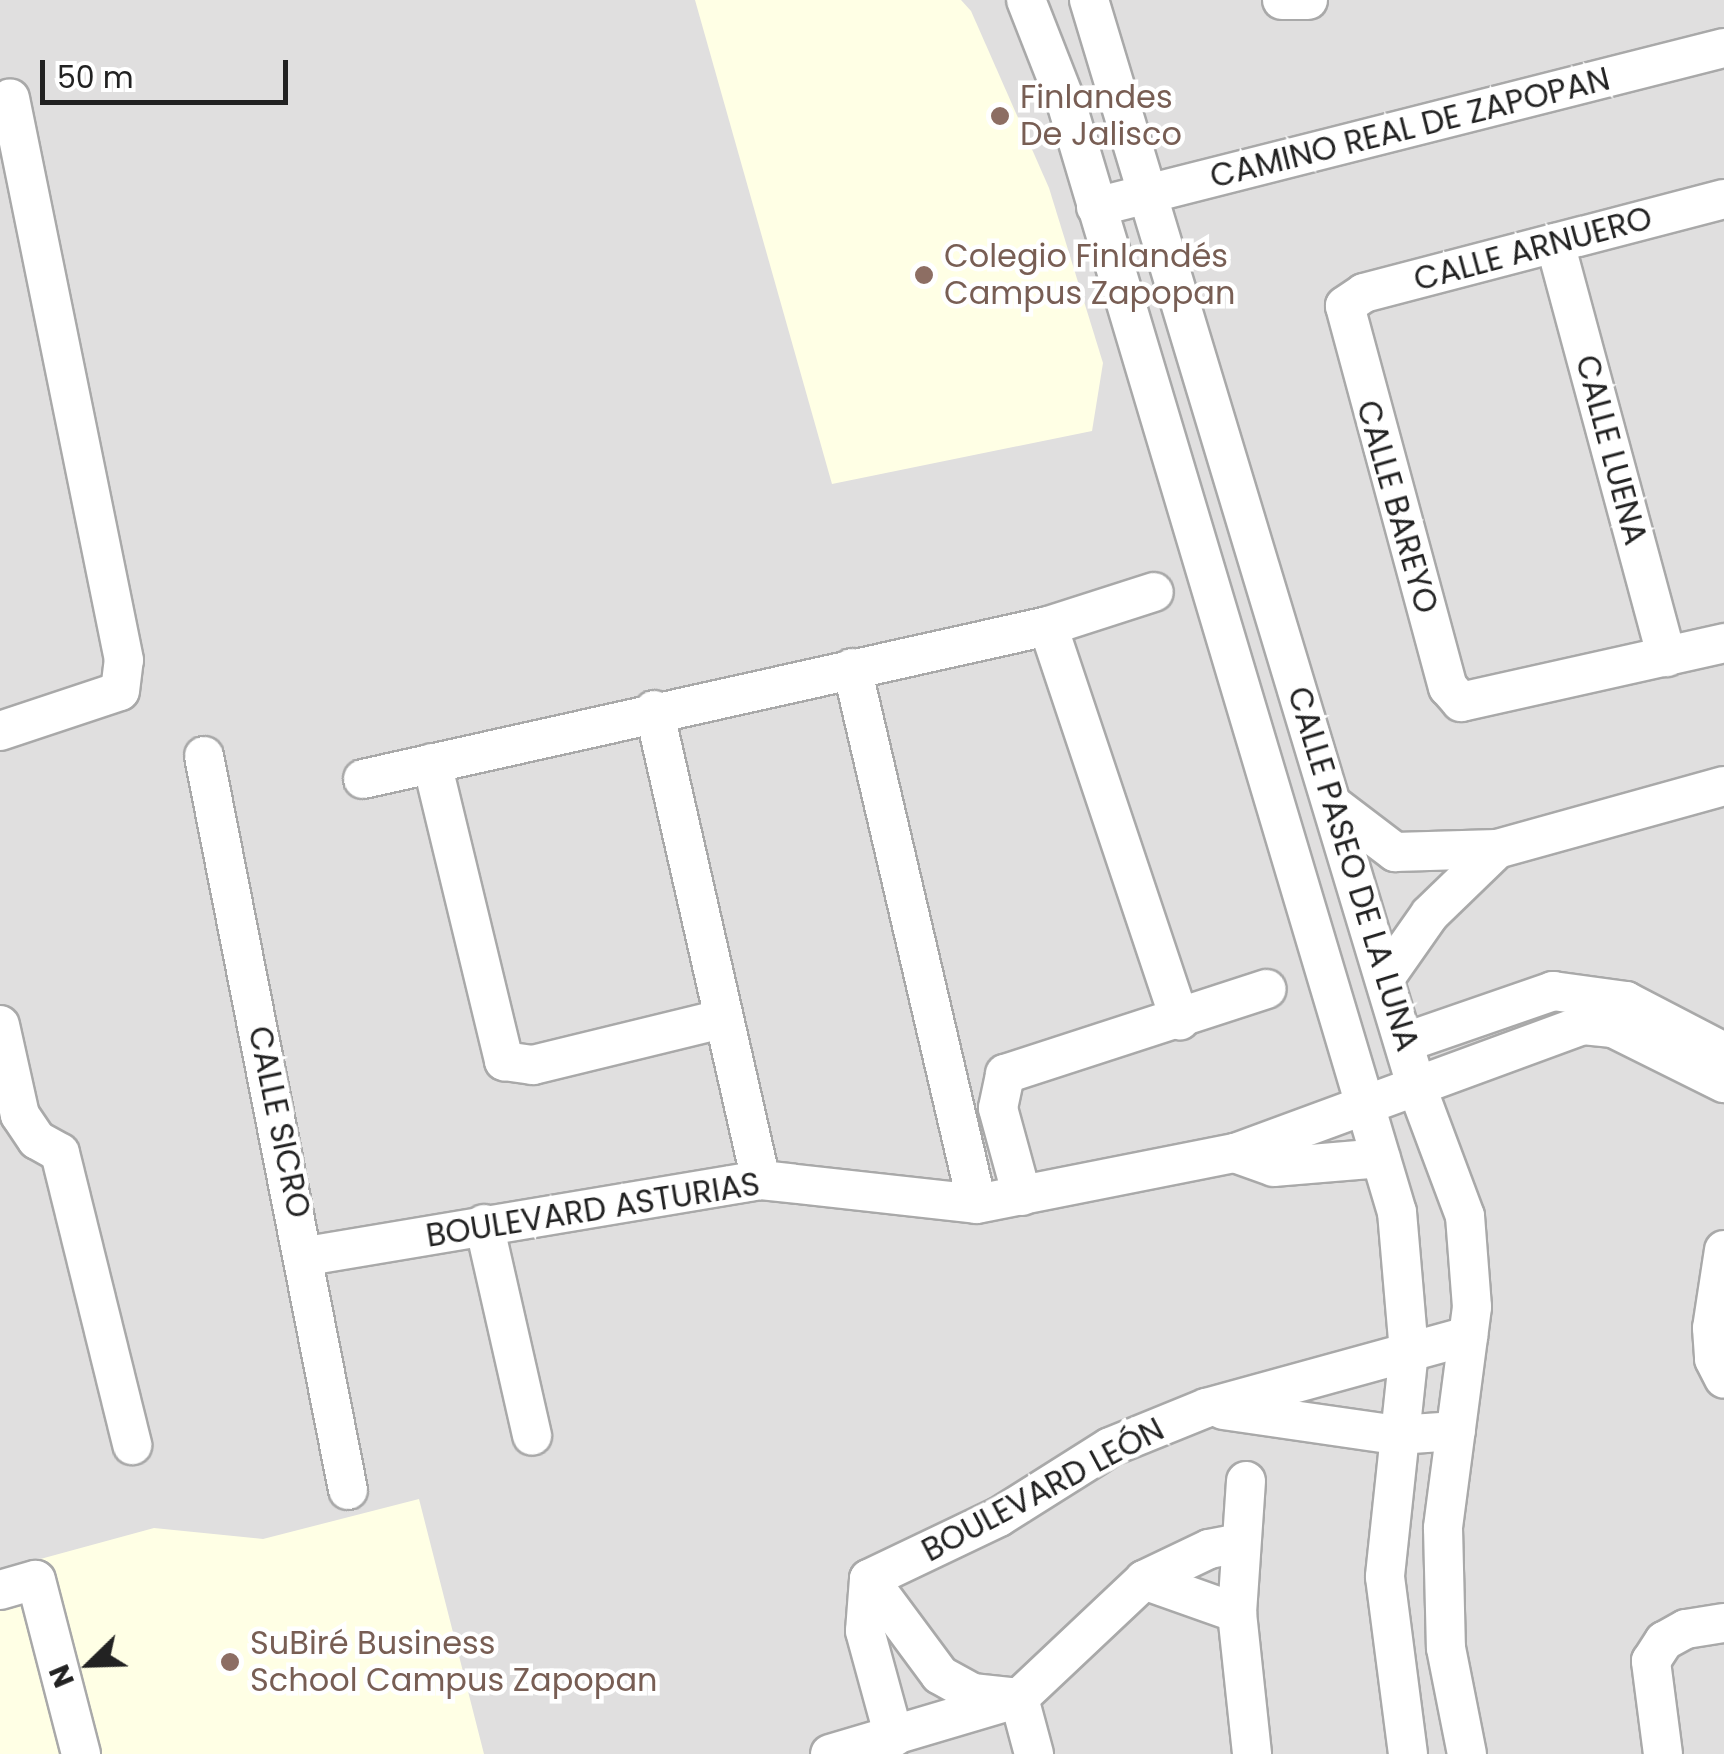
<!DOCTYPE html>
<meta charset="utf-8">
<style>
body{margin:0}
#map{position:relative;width:1724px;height:1754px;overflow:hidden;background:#f2efe9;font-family:Poppins,sans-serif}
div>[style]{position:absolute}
.residential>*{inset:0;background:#e0dfdf}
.education>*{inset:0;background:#ffffe5}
.roads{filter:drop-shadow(2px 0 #a9a9a9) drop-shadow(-2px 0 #a9a9a9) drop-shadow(0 2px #a9a9a9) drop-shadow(0 -2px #a9a9a9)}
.minor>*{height:38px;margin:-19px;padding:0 19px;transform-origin:19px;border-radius:19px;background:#fff}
.dots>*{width:28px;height:28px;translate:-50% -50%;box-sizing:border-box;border:5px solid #fff;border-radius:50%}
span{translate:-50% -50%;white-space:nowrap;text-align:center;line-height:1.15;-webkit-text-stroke:9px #fff;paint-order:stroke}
.education-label{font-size:32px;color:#785e54}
.left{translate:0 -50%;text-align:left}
.street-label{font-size:32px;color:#222}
.north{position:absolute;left:40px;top:1614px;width:100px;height:100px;-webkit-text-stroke:8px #fff;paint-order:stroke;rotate:247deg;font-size:28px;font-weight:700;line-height:40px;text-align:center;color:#222}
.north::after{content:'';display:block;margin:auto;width:35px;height:45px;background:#222;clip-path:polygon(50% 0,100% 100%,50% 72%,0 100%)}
.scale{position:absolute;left:40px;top:60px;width:248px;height:45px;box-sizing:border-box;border:5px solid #222;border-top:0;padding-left:12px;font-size:30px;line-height:35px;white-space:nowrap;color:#222;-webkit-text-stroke:8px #fff;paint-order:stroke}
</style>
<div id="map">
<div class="residential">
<div style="clip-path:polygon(0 0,1724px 0,1724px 1754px,0 1754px)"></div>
</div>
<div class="education">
<div style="clip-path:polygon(695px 0,961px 0,971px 11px,1049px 188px,1103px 363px,1092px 431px,832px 484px)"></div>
<div style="clip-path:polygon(419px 1499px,484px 1754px,0 1754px,0 1570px,154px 1528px,263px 1539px)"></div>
</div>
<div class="roads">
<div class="minor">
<div style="left:1026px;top:0;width:110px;rotate:68.6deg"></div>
<div style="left:1066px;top:102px;width:1158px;rotate:73.4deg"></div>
<div style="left:1397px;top:1212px;width:140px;rotate:85.1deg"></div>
<div style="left:1409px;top:1351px;width:227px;rotate:96.1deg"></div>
<div style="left:1385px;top:1577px;width:178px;rotate:82.6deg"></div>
<div style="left:1089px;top:0;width:1133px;rotate:73.23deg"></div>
<div style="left:1416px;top:1085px;width:140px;rotate:69.5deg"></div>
<div style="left:1465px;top:1216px;width:91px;rotate:85.6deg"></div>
<div style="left:1472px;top:1307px;width:223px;rotate:97.5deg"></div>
<div style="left:1443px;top:1528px;width:120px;rotate:88.6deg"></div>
<div style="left:1446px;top:1648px;width:108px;rotate:78.8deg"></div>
<div style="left:1282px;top:0;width:26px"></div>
<div style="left:1724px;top:199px;width:372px;rotate:165.4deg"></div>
<div style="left:1364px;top:293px;width:23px;rotate:146deg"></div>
<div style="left:1345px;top:306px;width:395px;rotate:74.9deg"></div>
<div style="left:1448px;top:687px;width:20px;rotate:49deg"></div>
<div style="left:1461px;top:702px;width:270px;rotate:-12.6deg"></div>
<div style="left:1096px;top:207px;width:648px;rotate:-14.21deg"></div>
<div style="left:1555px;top:243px;width:429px;rotate:74.9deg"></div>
<div style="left:1048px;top:626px;width:416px;rotate:71.5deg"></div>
<div style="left:852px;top:668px;width:550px;rotate:76.87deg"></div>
<div style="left:654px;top:710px;width:482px;rotate:77.2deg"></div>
<div style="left:0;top:731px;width:126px;rotate:-18.4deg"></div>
<div style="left:120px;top:691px;width:31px;rotate:-83deg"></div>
<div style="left:124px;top:660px;width:573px;rotate:-101.47deg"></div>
<div style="left:204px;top:756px;width:748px;rotate:78.9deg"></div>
<div style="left:432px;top:763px;width:307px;rotate:76.4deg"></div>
<div style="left:504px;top:1061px;width:29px;rotate:8deg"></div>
<div style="left:533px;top:1065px;width:194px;rotate:-13.7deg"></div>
<div style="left:363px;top:779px;width:702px;rotate:-12.59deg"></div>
<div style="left:1048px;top:626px;width:111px;rotate:-17.8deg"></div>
<div style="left:1333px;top:805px;width:78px;rotate:37.2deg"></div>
<div style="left:1395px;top:852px;width:102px;rotate:-1.7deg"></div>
<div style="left:1497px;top:849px;width:236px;rotate:-15.5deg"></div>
<div style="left:1385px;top:978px;width:78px;rotate:-54.9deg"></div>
<div style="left:1430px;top:914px;width:93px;rotate:-44.1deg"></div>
<div style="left:0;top:1025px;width:92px;rotate:77.5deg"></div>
<div style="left:20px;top:1115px;width:30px;rotate:56deg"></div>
<div style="left:37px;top:1140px;width:26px;rotate:29deg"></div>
<div style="left:60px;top:1153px;width:301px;rotate:76.1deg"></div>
<div style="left:1406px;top:1042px;width:156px;rotate:-19.1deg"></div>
<div style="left:1553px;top:991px;width:74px;rotate:7.8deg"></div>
<div style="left:1626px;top:1001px;width:110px;rotate:27.5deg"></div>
<div style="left:1235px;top:1153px;width:41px;rotate:19.7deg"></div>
<div style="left:1274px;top:1167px;width:107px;rotate:-4.8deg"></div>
<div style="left:1022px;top:1196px;width:91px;rotate:-105.3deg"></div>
<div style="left:998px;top:1108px;width:35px;rotate:-78deg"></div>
<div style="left:1005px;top:1074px;width:275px;rotate:-18deg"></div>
<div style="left:484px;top:1224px;width:217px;rotate:77.2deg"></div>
<div style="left:1724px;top:1250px;width:79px;rotate:98.7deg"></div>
<div style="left:1712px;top:1328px;width:31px;rotate:86deg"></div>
<div style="left:1714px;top:1359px;width:22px;rotate:63deg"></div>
<div style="left:307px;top:1256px;width:460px;rotate:-9.5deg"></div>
<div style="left:761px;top:1180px;width:217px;rotate:6.3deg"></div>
<div style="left:977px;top:1204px;width:263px;rotate:-11.2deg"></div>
<div style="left:1235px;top:1153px;width:371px;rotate:-20.2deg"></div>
<div style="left:1583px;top:1025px;width:30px;rotate:6deg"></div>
<div style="left:1613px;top:1028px;width:124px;rotate:26.4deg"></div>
<div style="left:1223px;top:1410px;width:176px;rotate:8.2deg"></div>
<div style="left:1397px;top:1435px;width:59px;rotate:-3.9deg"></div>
<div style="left:1246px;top:1481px;width:132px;rotate:93.9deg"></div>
<div style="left:1237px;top:1613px;width:142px;rotate:83.9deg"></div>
<div style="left:869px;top:1579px;width:144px;rotate:-25.5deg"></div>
<div style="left:999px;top:1517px;width:131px;rotate:-32.2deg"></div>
<div style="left:1110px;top:1447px;width:104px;rotate:-22.1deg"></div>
<div style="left:1206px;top:1408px;width:272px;rotate:-15.4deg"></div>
<div style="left:869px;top:1579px;width:119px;rotate:53.5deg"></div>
<div style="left:940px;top:1675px;width:37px;rotate:29deg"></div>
<div style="left:972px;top:1693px;width:47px;rotate:6.1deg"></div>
<div style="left:1019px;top:1698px;width:58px;rotate:75deg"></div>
<div style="left:869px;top:1579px;width:52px;rotate:94.4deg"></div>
<div style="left:865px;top:1631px;width:110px;rotate:74.7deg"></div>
<div style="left:1144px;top:1580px;width:72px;rotate:-25.5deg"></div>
<div style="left:1209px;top:1549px;width:32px;rotate:-11deg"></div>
<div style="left:0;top:1590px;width:37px;rotate:-16deg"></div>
<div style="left:36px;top:1580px;width:180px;rotate:75.5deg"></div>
<div style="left:830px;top:1754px;width:197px;rotate:-16.5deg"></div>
<div style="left:1019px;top:1698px;width:172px;rotate:-43.3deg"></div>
<div style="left:1144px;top:1580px;width:99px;rotate:19.5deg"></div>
<div style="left:1663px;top:1754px;width:94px;rotate:-97.4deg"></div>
<div style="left:1651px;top:1661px;width:24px;rotate:-57deg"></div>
<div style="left:1664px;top:1641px;width:25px;rotate:-29deg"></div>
<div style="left:1686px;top:1629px;width:38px;rotate:-9deg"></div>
</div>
</div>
<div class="dots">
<div style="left:1000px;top:116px;background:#8d6e63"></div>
<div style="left:924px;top:275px;background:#8d6e63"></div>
<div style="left:230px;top:1662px;background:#8d6e63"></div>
</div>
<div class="education-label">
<span class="left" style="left:1020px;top:116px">Finlandes<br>De Jalisco</span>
<span class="left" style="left:944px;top:275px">Colegio Finlandés<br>Campus Zapopan</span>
<span class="left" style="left:250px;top:1662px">SuBiré Business<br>School Campus Zapopan</span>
</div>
<div class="street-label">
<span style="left:1410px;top:128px;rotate:-14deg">CAMINO REAL DE ZAPOPAN</span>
<span style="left:1533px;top:249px;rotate:-15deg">CALLE ARNUERO</span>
<span style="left:1611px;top:450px;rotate:75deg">CALLE LUENA</span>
<span style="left:1397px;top:507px;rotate:74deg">CALLE BAREYO</span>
<span style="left:1353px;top:869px;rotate:73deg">CALLE PASEO DE LA LUNA</span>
<span style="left:279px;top:1122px;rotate:78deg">CALLE SICRO</span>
<span style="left:593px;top:1210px;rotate:-9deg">BOULEVARD ASTURIAS</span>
<span style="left:1043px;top:1490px;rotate:-28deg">BOULEVARD LEÓN</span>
</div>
<div class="north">N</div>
<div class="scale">50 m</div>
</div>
